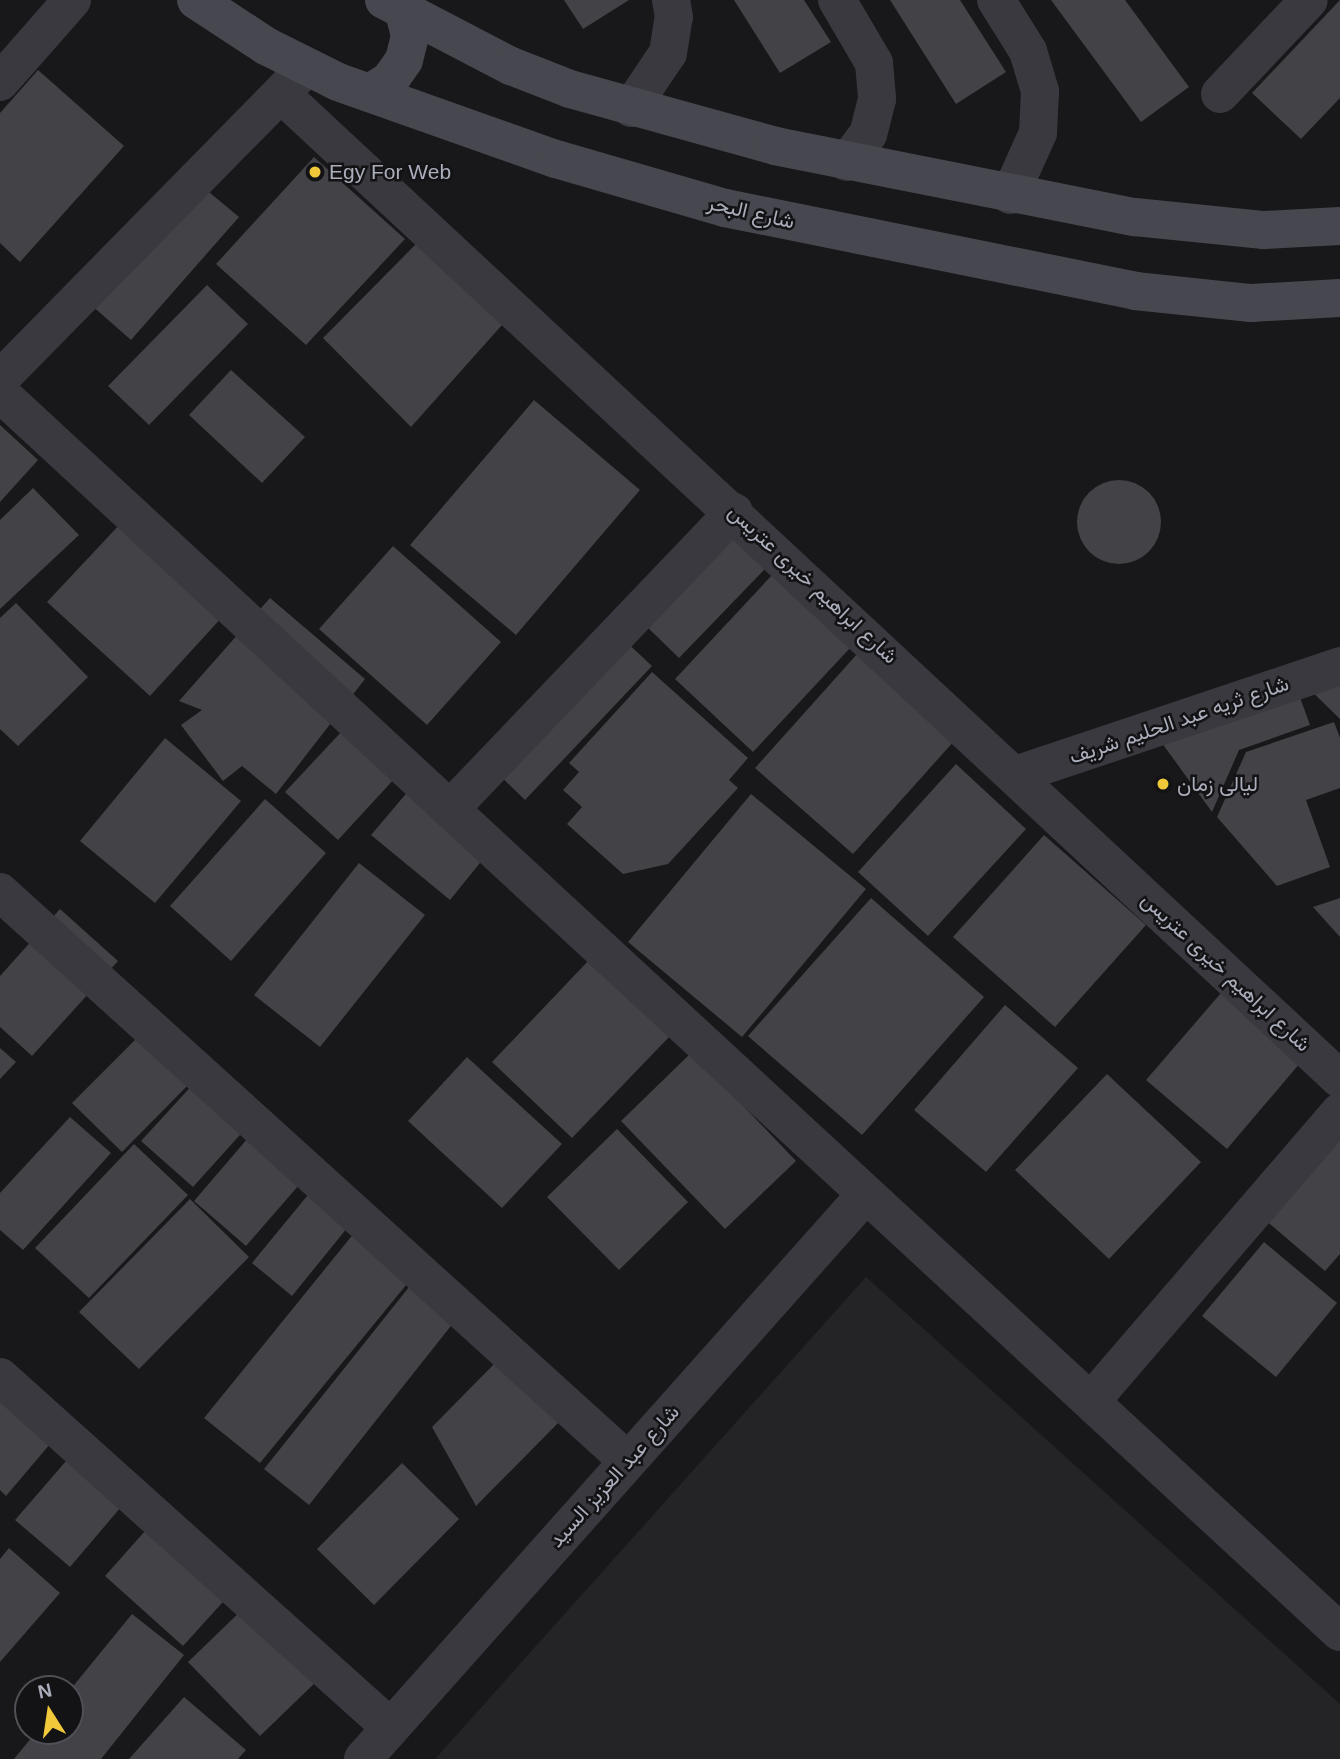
<!DOCTYPE html>
<meta charset="utf-8">
<style>
body{margin:0}
#map{position:relative;width:1340px;height:1759px;overflow:hidden;background:#18181a;font-family:Helvetica,Vazirmatn,sans-serif}
div>[style]{position:absolute}
.built>*{inset:0;background:#242427}
.building>*{inset:0;background:#424247}
.round{border-radius:50%}
.minor>*{height:38px;margin:-19px;padding:0 19px;transform-origin:19px;border-radius:19px;background:#39393f}
.secondary>*{height:38px;margin:-19px;padding:0 19px;transform-origin:19px;border-radius:19px;background:#47484f}
.dots>*{width:19px;height:19px;translate:-50% -50%;box-sizing:border-box;border:4px solid #131315;border-radius:50%}
span{translate:-50% -50%;white-space:nowrap;text-align:center;line-height:1.15;-webkit-text-stroke:5px #131315;paint-order:stroke}
.poi-label{font-size:21px;color:#aaadba}
.left{translate:0 -50%;text-align:left}
.street-label{font-size:21px;color:#aaadba}
.north{position:absolute;left:14px;top:1675px;width:70px;height:70px;box-sizing:border-box;background:#131315;border:2px solid #4f5157;border-radius:50%;rotate:348deg;font-size:19px;font-weight:700;line-height:28px;text-align:center;color:#aaadba}
.north::after{content:'';display:block;margin:auto;width:24px;height:32px;background:#f1c839;clip-path:polygon(50% 0,100% 100%,50% 72%,0 100%)}
</style>
<div id="map">
<div class="built">
<div style="clip-path:polygon(866px 1277px,1340px 1704px,1340px 1759px,435px 1759px)"></div>
</div>
<div class="building">
<div style="clip-path:polygon(564px 0,629px 0,583px 29px)"></div>
<div style="clip-path:polygon(734px 0,804px 0,831px 42px,780px 73px)"></div>
<div style="clip-path:polygon(890px 0,960px 0,1006px 72px,956px 104px)"></div>
<div style="clip-path:polygon(1051px 0,1125px 0,1189px 87px,1141px 122px)"></div>
<div style="clip-path:polygon(1340px 0,1340px 98px,1301px 139px,1252px 93px)"></div>
<div style="clip-path:polygon(38px 70px,124px 146px,20px 262px,0 243px,0 113px)"></div>
<div style="clip-path:polygon(314px 157px,405px 239px,306px 345px,216px 264px)"></div>
<div style="clip-path:polygon(197px 182px,239px 217px,131px 340px,90px 304px)"></div>
<div style="clip-path:polygon(418px 242px,502px 325px,411px 427px,323px 338px)"></div>
<div style="clip-path:polygon(207px 285px,248px 324px,149px 425px,108px 386px)"></div>
<div style="clip-path:polygon(231px 370px,305px 437px,262px 483px,189px 415px)"></div>
<div style="clip-path:polygon(534px 400px,640px 490px,516px 635px,410px 545px)"></div>
<div style="clip-path:polygon(0 425px,38px 460px,0 502px)"></div>
<div class="round" style="left:1077px;top:480px;width:84px;height:84px"></div>
<div style="clip-path:polygon(33px 488px,79px 535px,0 609px,0 520px)"></div>
<div style="clip-path:polygon(122px 522px,224px 615px,150px 696px,47px 602px)"></div>
<div style="clip-path:polygon(727px 533px,765px 569px,679px 658px,642px 622px)"></div>
<div style="clip-path:polygon(393px 546px,501px 642px,427px 725px,319px 629px)"></div>
<div style="clip-path:polygon(773px 574px,851px 647px,753px 752px,675px 679px)"></div>
<div style="clip-path:polygon(270px 598px,365px 679px,276px 794px,242px 766px,223px 781px,181px 725px,202px 710px,179px 701px)"></div>
<div style="clip-path:polygon(16px 603px,88px 677px,18px 746px,0 729px,0 618px)"></div>
<div style="clip-path:polygon(622px 638px,652px 666px,525px 800px,496px 772px)"></div>
<div style="clip-path:polygon(858px 653px,955px 740px,853px 854px,755px 768px)"></div>
<div style="clip-path:polygon(652px 672px,748px 758px,729px 780px,738px 788px,668px 864px,623px 874px,567px 824px,582px 807px,563px 790px,579px 772px,569px 763px)"></div>
<div style="clip-path:polygon(1340px 673px,1340px 719px,1303px 683px)"></div>
<div style="clip-path:polygon(1297px 689px,1310px 725px,1239px 750px,1212px 812px,1159px 739px)"></div>
<div style="clip-path:polygon(1334px 722px,1340px 738px,1340px 788px,1306px 800px,1330px 867px,1277px 886px,1217px 817px,1246px 752px)"></div>
<div style="clip-path:polygon(344px 729px,396px 777px,338px 840px,285px 792px)"></div>
<div style="clip-path:polygon(165px 738px,241px 801px,155px 903px,80px 841px)"></div>
<div style="clip-path:polygon(956px 764px,1026px 829px,928px 936px,858px 872px)"></div>
<div style="clip-path:polygon(410px 789px,488px 853px,450px 900px,371px 835px)"></div>
<div style="clip-path:polygon(751px 794px,866px 889px,742px 1037px,628px 942px)"></div>
<div style="clip-path:polygon(265px 799px,326px 853px,231px 961px,170px 906px)"></div>
<div style="clip-path:polygon(1044px 835px,1146px 925px,1055px 1027px,953px 937px)"></div>
<div style="clip-path:polygon(359px 863px,425px 915px,320px 1047px,254px 995px)"></div>
<div style="clip-path:polygon(871px 898px,984px 997px,862px 1135px,748px 1036px)"></div>
<div style="clip-path:polygon(1340px 898px,1340px 937px,1313px 907px)"></div>
<div style="clip-path:polygon(60px 909px,118px 961px,32px 1056px,0 1027px,0 976px)"></div>
<div style="clip-path:polygon(590px 959px,670px 1036px,572px 1138px,492px 1062px)"></div>
<div style="clip-path:polygon(1221px 993px,1301px 1062px,1227px 1149px,1146px 1080px)"></div>
<div style="clip-path:polygon(1005px 1005px,1078px 1068px,986px 1172px,914px 1110px)"></div>
<div style="clip-path:polygon(145px 1030px,194px 1079px,122px 1152px,72px 1103px)"></div>
<div style="clip-path:polygon(0 1048px,16px 1062px,0 1079px)"></div>
<div style="clip-path:polygon(692px 1052px,796px 1161px,725px 1229px,621px 1121px)"></div>
<div style="clip-path:polygon(467px 1057px,562px 1144px,502px 1208px,408px 1121px)"></div>
<div style="clip-path:polygon(1107px 1074px,1201px 1162px,1109px 1259px,1015px 1170px)"></div>
<div style="clip-path:polygon(197px 1080px,248px 1126px,193px 1187px,141px 1141px)"></div>
<div style="clip-path:polygon(70px 1117px,111px 1153px,23px 1250px,0 1230px,0 1193px)"></div>
<div style="clip-path:polygon(617px 1129px,688px 1202px,619px 1270px,547px 1197px)"></div>
<div style="clip-path:polygon(254px 1131px,306px 1177px,246px 1246px,194px 1201px)"></div>
<div style="clip-path:polygon(1340px 1131px,1340px 1254px,1325px 1271px,1263px 1218px)"></div>
<div style="clip-path:polygon(134px 1144px,188px 1195px,89px 1298px,35px 1248px)"></div>
<div style="clip-path:polygon(312px 1190px,352px 1222px,292px 1296px,252px 1263px)"></div>
<div style="clip-path:polygon(190px 1199px,249px 1257px,139px 1369px,79px 1312px)"></div>
<div style="clip-path:polygon(359px 1227px,416px 1273px,260px 1463px,204px 1418px)"></div>
<div style="clip-path:polygon(1264px 1242px,1337px 1303px,1276px 1377px,1202px 1316px)"></div>
<div style="clip-path:polygon(417px 1277px,462px 1312px,309px 1505px,264px 1469px)"></div>
<div style="clip-path:polygon(501px 1357px,563px 1418px,476px 1506px,432px 1427px)"></div>
<div style="clip-path:polygon(6px 1396px,56px 1437px,6px 1496px,0 1490px,0 1403px)"></div>
<div style="clip-path:polygon(73px 1453px,127px 1500px,70px 1567px,15px 1520px)"></div>
<div style="clip-path:polygon(402px 1463px,459px 1519px,374px 1605px,317px 1549px)"></div>
<div style="clip-path:polygon(153px 1522px,232px 1592px,183px 1646px,105px 1576px)"></div>
<div style="clip-path:polygon(9px 1548px,60px 1593px,0 1662px,0 1559px)"></div>
<div style="clip-path:polygon(247px 1605px,319px 1679px,260px 1736px,188px 1662px)"></div>
<div style="clip-path:polygon(132px 1614px,184px 1655px,101px 1759px,14px 1759px,37px 1731px,70px 1731px,70px 1690px)"></div>
<div style="clip-path:polygon(184px 1697px,246px 1750px,238px 1759px,129px 1759px)"></div>
</div>
<div class="minor">
<div style="left:837px;top:0;width:73px;rotate:59.6deg"></div>
<div style="left:874px;top:63px;width:36px;rotate:85deg"></div>
<div style="left:877px;top:99px;width:36px;rotate:104deg"></div>
<div style="left:868px;top:134px;width:35px;rotate:127deg"></div>
<div style="left:996px;top:0;width:60px;rotate:57.9deg"></div>
<div style="left:1028px;top:51px;width:42px;rotate:73.3deg"></div>
<div style="left:1040px;top:91px;width:42px;rotate:92.7deg"></div>
<div style="left:1038px;top:133px;width:68px;rotate:114.3deg"></div>
<div style="left:0;top:82px;width:109px;rotate:-48.7deg"></div>
<div style="left:281px;top:94px;width:1446px;rotate:42.93deg"></div>
<div style="left:1220px;top:94px;width:129px;rotate:-46.6deg"></div>
<div style="left:631px;top:108px;width:66px;rotate:-56.1deg"></div>
<div style="left:668px;top:53px;width:36px;rotate:-81deg"></div>
<div style="left:674px;top:17px;width:17px;rotate:-100deg"></div>
<div style="left:0;top:379px;width:425px;rotate:-45.5deg"></div>
<div style="left:0;top:393px;width:1825px;rotate:42.76deg"></div>
<div style="left:1018px;top:774px;width:340px;rotate:-18.5deg"></div>
<div style="left:450px;top:809px;width:411px;rotate:-46.3deg"></div>
<div style="left:0;top:892px;width:847px;rotate:42.18deg"></div>
<div style="left:0;top:1377px;width:525px;rotate:41.91deg"></div>
<div style="left:1092px;top:1400px;width:380px;rotate:-49.3deg"></div>
<div style="left:363px;top:1759px;width:756px;rotate:-48.32deg"></div>
</div>
<div class="secondary">
<div style="left:196px;top:0;width:84px;rotate:33.3deg"></div>
<div style="left:266px;top:46px;width:80px;rotate:26.6deg"></div>
<div style="left:338px;top:82px;width:231px;rotate:19.5deg"></div>
<div style="left:556px;top:159px;width:176px;rotate:16.2deg"></div>
<div style="left:725px;top:208px;width:418px;rotate:11.4deg"></div>
<div style="left:1135px;top:291px;width:117px;rotate:5.9deg"></div>
<div style="left:1251px;top:303px;width:89px;rotate:-3.2deg"></div>
<div style="left:384px;top:0;width:143px;rotate:27.5deg"></div>
<div style="left:511px;top:66px;width:63px;rotate:21.3deg"></div>
<div style="left:570px;top:89px;width:213px;rotate:15.5deg"></div>
<div style="left:775px;top:146px;width:367px;rotate:11.2deg"></div>
<div style="left:1135px;top:217px;width:130px;rotate:5.8deg"></div>
<div style="left:1264px;top:230px;width:76px;rotate:-3deg"></div>
<div style="left:370px;top:93px;width:24px;rotate:-33deg"></div>
<div style="left:390px;top:80px;width:24px;rotate:-55deg"></div>
<div style="left:404px;top:60px;width:25px;rotate:-76deg"></div>
<div style="left:410px;top:36px;width:25px;rotate:-104deg"></div>
</div>
<div class="dots">
<div style="left:315px;top:172px;background:#f1c839"></div>
<div style="left:1163px;top:784px;background:#f1c839"></div>
</div>
<div class="poi-label">
<span class="left" style="left:329px;top:172px">Egy For Web</span>
<span class="left" style="left:1177px;top:784px">ليالى زمان</span>
</div>
<div class="street-label">
<span style="left:751px;top:212px;rotate:13deg">شارع البحر</span>
<span style="left:813px;top:584px;rotate:43deg">شارع ابراهيم خيرى عتريس</span>
<span style="left:1179px;top:720px;rotate:-19deg">شارع ثريه عبد الحليم شريف</span>
<span style="left:1226px;top:972px;rotate:43deg">شارع ابراهيم خيرى عتريس</span>
<span style="left:614px;top:1476px;rotate:-48deg">شارع عبد العزيز السيد</span>
</div>
<div class="north">N</div>
</div>
